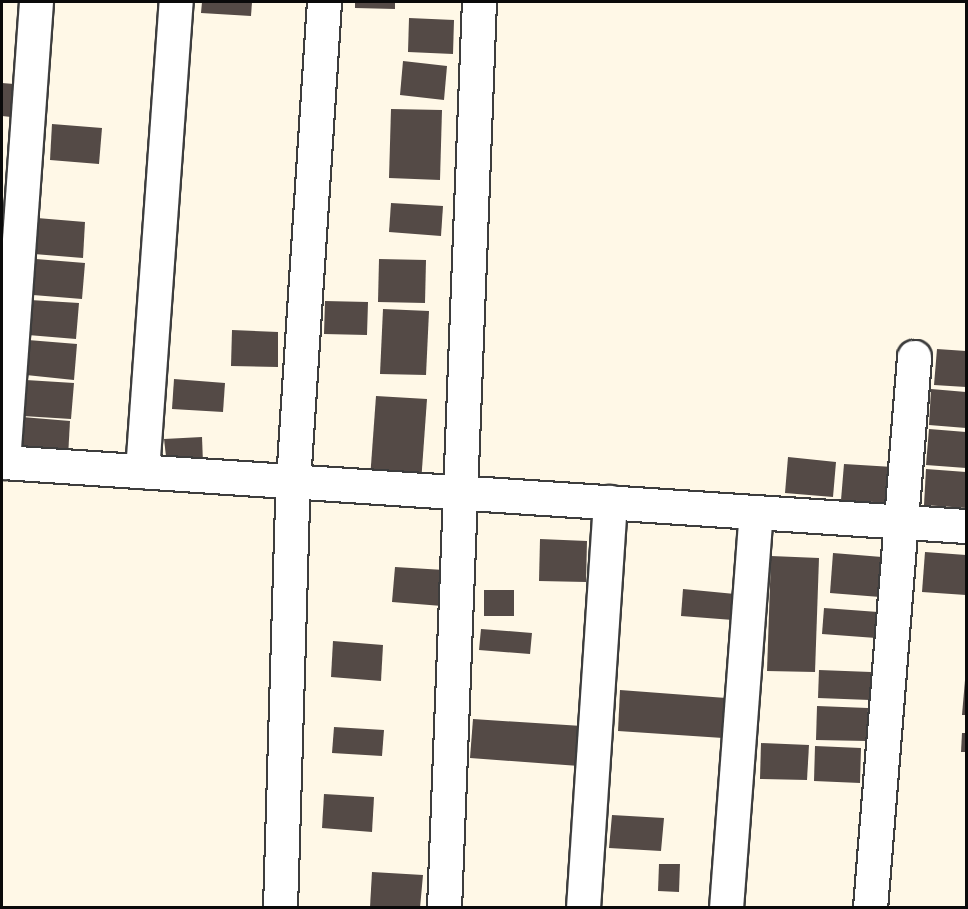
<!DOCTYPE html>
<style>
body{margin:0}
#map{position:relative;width:968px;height:909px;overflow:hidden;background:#fff8e7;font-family:"IBM Plex Serif",serif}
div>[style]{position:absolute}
.building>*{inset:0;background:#544a46}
.roads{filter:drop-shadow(2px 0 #3d3d3d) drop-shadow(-2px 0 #3d3d3d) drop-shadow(0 2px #3d3d3d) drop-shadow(0 -2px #3d3d3d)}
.minor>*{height:33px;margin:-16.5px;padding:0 16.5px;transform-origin:16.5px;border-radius:16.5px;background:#fff}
span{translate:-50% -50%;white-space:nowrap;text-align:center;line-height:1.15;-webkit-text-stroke:6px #fff;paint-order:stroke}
.frame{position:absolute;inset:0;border:3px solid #0a0a0a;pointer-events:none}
</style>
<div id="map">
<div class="building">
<div style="clip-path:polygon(202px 2px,252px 2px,251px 16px,201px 13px)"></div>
<div style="clip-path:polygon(355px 2px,395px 2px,395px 9px,355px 8px)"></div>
<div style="clip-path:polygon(409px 18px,454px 20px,453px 54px,408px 52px)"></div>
<div style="clip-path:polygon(403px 61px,447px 66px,444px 100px,400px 95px)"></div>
<div style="clip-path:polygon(2px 83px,14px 84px,11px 117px,2px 116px)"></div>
<div style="clip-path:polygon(391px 109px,442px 110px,440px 180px,389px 178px)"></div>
<div style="clip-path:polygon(52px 124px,102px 128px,99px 164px,50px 160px)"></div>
<div style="clip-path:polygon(391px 203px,443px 206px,441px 236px,389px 232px)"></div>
<div style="clip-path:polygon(37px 218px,85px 222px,83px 258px,34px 254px)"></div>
<div style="clip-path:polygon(36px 259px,85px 263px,82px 299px,33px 295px)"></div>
<div style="clip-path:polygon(379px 259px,426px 260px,425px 303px,378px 302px)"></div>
<div style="clip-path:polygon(30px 300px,79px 303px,76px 339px,28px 335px)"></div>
<div style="clip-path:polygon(325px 301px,368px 302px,367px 335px,324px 334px)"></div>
<div style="clip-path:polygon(383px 309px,429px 311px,426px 375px,380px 374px)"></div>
<div style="clip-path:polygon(232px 330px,278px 332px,278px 367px,231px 366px)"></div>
<div style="clip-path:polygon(28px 340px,77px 344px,74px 380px,26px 375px)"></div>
<div style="clip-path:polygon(937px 349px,966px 351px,966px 387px,934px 385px)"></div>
<div style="clip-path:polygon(174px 379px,225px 383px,223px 412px,172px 409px)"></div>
<div style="clip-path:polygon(26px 380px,74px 383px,71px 419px,23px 416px)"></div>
<div style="clip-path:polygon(931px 389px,966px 392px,966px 428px,929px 425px)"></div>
<div style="clip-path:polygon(376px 396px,427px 399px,421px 483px,370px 479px)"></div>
<div style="clip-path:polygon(22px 417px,70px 421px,68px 457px,19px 453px)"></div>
<div style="clip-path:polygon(929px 429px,966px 432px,966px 468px,926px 465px)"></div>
<div style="clip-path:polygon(202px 437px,203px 463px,167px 465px,164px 439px)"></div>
<div style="clip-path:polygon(788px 457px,836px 462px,833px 497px,785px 493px)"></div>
<div style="clip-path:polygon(844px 464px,893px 467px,890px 503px,841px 500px)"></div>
<div style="clip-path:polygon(926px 469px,966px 472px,966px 508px,924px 505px)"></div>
<div style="clip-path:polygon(540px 539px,587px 541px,586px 582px,539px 581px)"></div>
<div style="clip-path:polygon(925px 552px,966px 555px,966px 595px,922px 592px)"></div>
<div style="clip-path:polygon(833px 553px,882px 557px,880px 597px,830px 593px)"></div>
<div style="clip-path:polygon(771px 556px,819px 558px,815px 672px,767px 671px)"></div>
<div style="clip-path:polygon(395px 567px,444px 570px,442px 606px,392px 602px)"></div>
<div style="clip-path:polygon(683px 589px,735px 594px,733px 620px,681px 616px)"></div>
<div style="clip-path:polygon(484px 590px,514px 590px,514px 616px,484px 616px)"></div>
<div style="clip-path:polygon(824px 608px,878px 612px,876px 638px,822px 634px)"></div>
<div style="clip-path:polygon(481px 629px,532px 633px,530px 654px,479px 650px)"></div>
<div style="clip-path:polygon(333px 641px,383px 645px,381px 681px,331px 677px)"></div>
<div style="clip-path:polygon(819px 670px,871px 672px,870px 700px,818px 698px)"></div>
<div style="clip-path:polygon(965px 680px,966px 680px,966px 715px,962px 715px)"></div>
<div style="clip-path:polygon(620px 690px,726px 698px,723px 738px,618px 731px)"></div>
<div style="clip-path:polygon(817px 706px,868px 708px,867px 741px,816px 740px)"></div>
<div style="clip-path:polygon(473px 719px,582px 726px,579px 766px,470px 758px)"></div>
<div style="clip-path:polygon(334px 727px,384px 730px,382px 756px,332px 753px)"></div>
<div style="clip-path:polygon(962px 733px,966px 733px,966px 752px,961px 752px)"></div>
<div style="clip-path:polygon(761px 743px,809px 745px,807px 780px,760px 779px)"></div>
<div style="clip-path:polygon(815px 746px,861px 748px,860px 783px,814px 781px)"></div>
<div style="clip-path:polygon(324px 794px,374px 797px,372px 832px,322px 828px)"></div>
<div style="clip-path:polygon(612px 815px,664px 818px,661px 851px,609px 848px)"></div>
<div style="clip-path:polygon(659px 864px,680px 864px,679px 892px,658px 891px)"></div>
<div style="clip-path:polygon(372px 872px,423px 875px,420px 908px,370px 907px)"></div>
</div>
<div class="roads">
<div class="minor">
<div style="left:2px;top:462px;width:966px;rotate:3.8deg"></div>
<div style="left:3px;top:462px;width:461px;rotate:-85.9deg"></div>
<div style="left:142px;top:471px;width:470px;rotate:-85.9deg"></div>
<div style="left:280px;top:908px;width:427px;rotate:-88.3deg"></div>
<div style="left:293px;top:481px;width:480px;rotate:-86.3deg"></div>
<div style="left:444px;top:908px;width:907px;rotate:-87.79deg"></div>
<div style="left:583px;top:908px;width:407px;rotate:-86.2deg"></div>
<div style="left:726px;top:908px;width:397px;rotate:-85.7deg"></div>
<div style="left:870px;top:908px;width:553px;rotate:-85.43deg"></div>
</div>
</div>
<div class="frame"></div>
</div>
